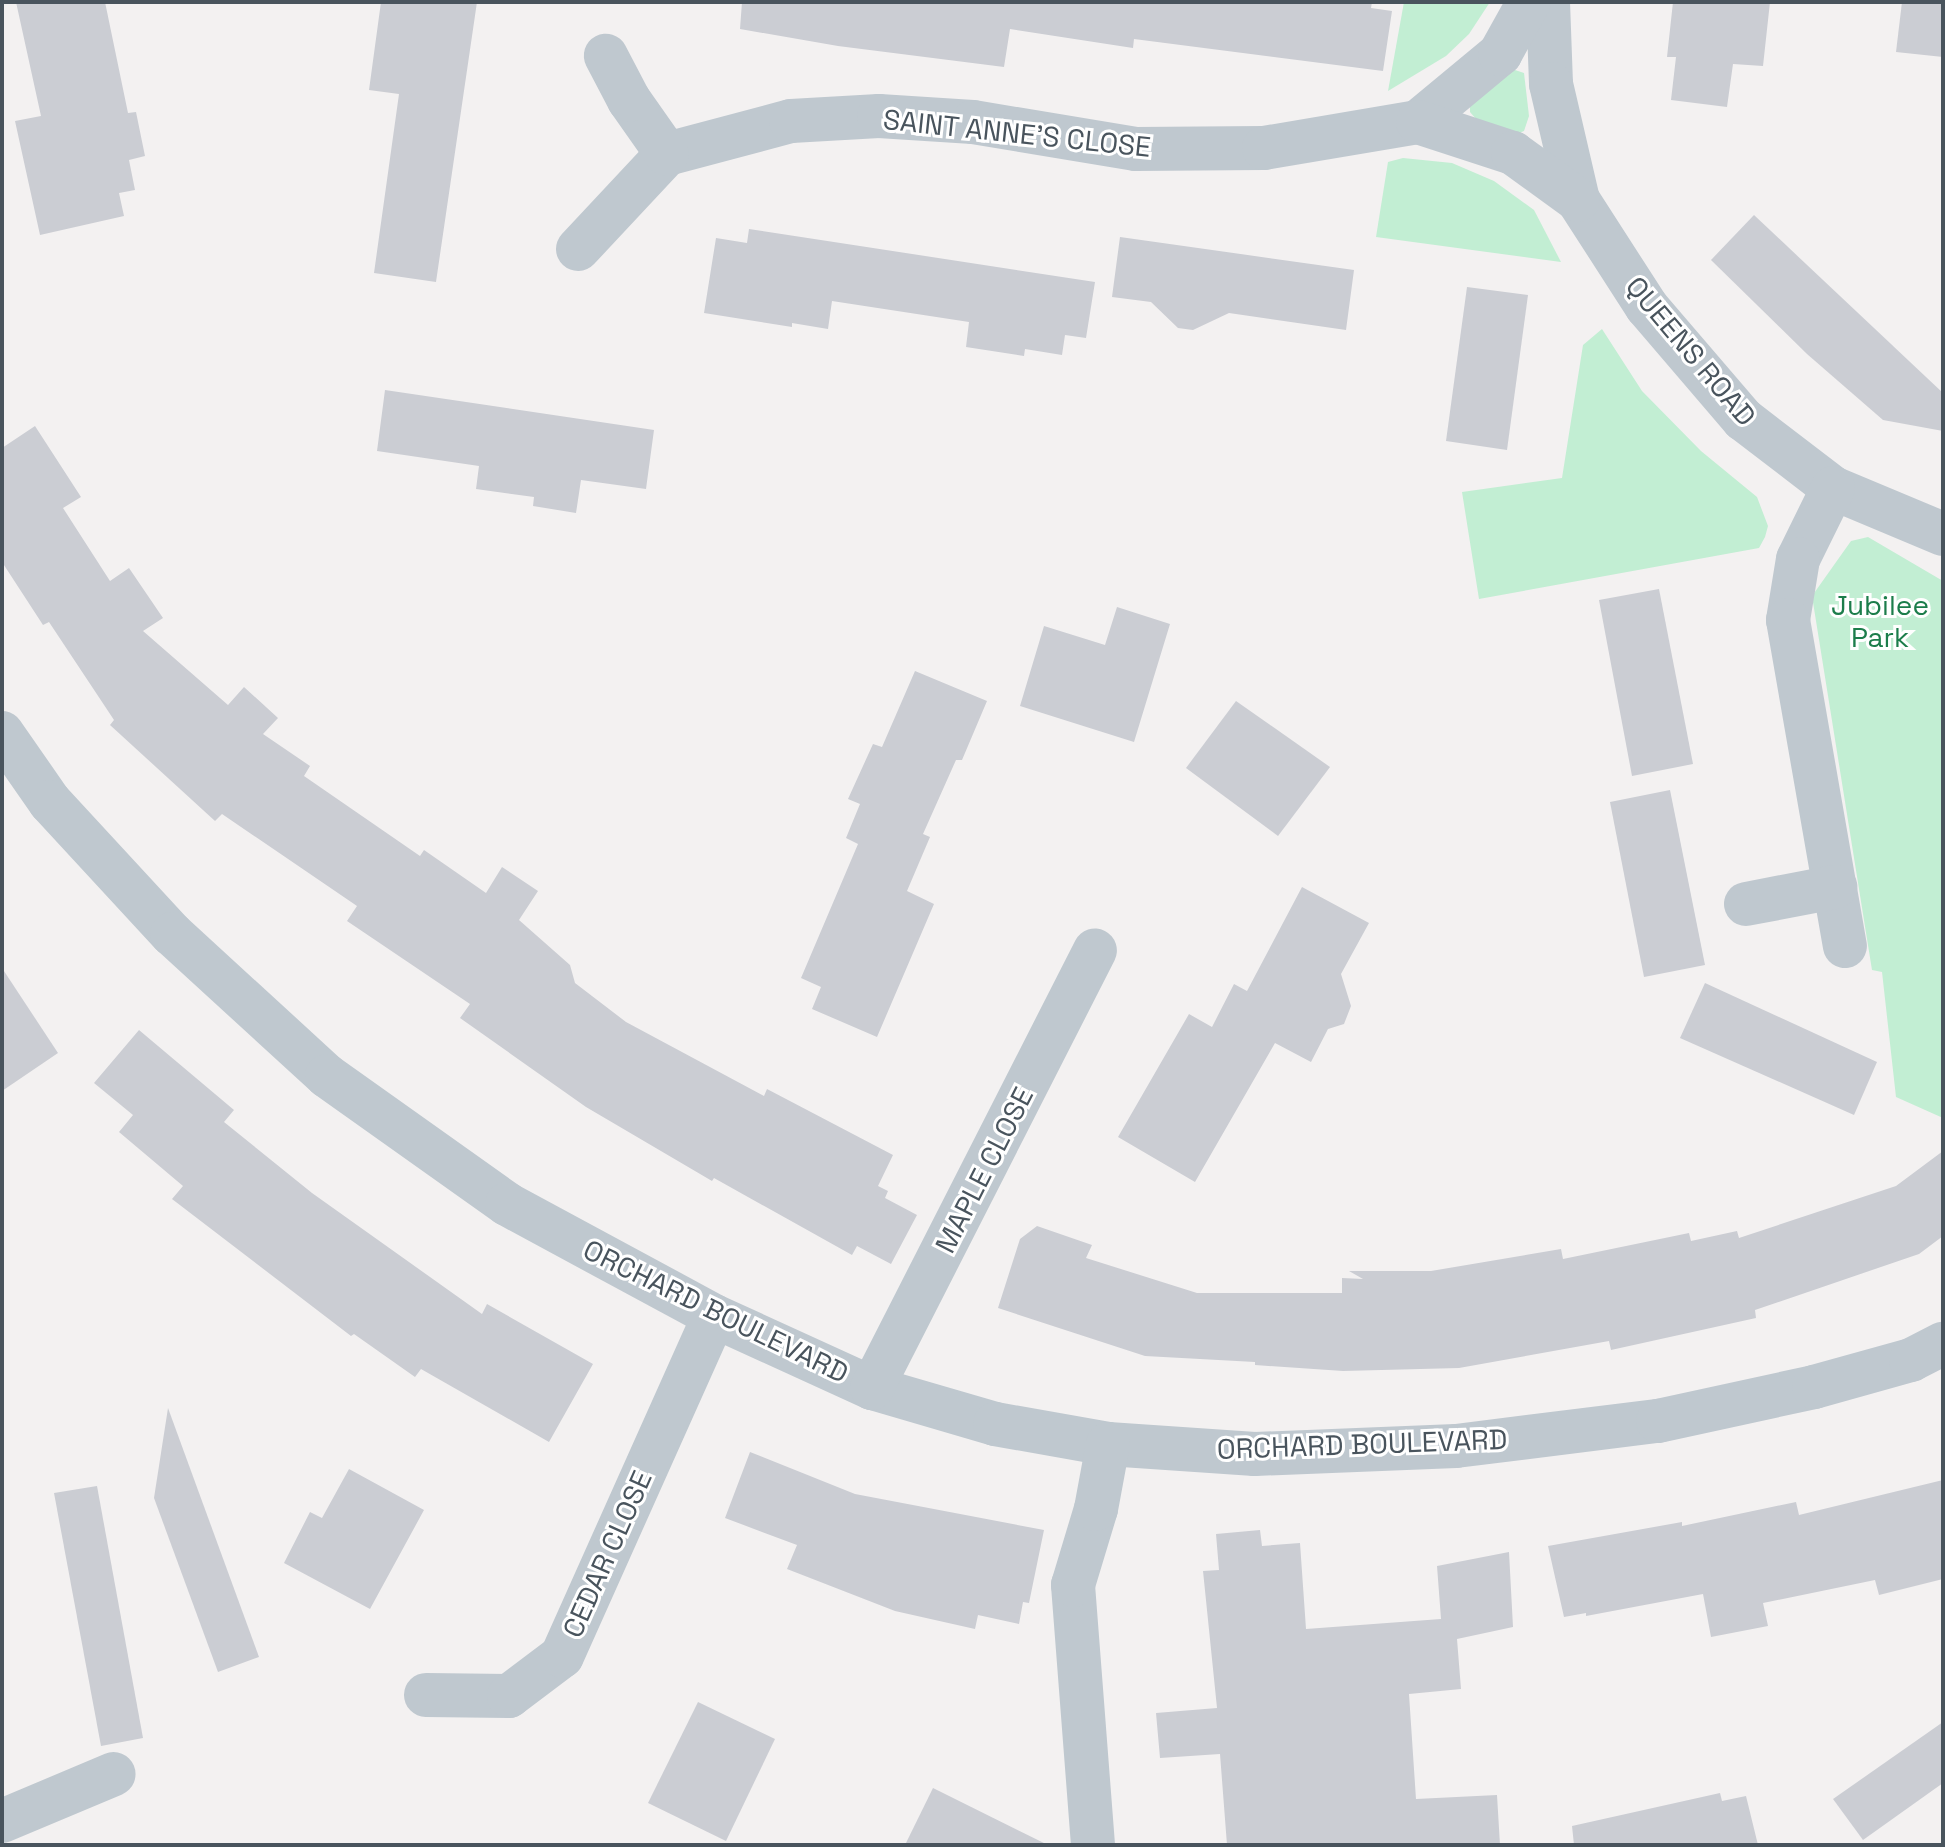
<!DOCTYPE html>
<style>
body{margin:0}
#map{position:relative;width:1945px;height:1847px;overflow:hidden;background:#f3f1f1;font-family:"Space Grotesk",sans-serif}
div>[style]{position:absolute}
.green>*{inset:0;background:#c2eed3}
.building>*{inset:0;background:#cbcdd3}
.street>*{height:44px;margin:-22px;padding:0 22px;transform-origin:22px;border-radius:22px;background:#bfc8cf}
span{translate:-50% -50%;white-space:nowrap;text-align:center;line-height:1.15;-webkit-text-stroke:6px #fff;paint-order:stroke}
.street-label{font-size:28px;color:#49545d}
.park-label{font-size:28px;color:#1c7d4b}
.frame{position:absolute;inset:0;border:4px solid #49545d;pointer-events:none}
</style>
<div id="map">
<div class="green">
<div style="clip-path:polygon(1404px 2px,1490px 2px,1469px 34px,1446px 56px,1388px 91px)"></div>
<div style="clip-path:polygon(1509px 68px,1524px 73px,1529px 116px,1524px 131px,1519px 133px,1476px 119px,1470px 112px,1470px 105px)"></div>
<div style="clip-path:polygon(1403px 158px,1452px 163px,1494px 181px,1534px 210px,1561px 262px,1376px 237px,1388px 162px)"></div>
<div style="clip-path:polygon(1602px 329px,1642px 391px,1701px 451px,1757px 497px,1768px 526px,1765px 537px,1759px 548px,1479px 599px,1462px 492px,1562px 478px,1583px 345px)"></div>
<div style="clip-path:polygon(1868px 537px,1943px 581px,1943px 1118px,1896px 1097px,1882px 972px,1872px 970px,1812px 596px,1851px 541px)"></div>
</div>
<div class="building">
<div style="clip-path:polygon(16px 2px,105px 2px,128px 113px,136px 112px,145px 156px,129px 160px,135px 190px,119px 193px,124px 216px,40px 235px,15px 121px,41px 116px)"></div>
<div style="clip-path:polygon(381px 2px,477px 2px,436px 282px,374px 273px,399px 94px,369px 90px)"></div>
<div style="clip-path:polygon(742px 2px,1372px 2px,1371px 8px,1392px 11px,1383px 71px,1134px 39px,1133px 48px,1010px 29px,1004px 67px,838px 46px,740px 29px)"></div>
<div style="clip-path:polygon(1673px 2px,1770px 2px,1763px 66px,1733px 64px,1727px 107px,1671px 100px,1676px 57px,1667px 57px)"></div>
<div style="clip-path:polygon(1902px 2px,1943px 2px,1943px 57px,1896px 52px)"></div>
<div style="clip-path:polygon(1754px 215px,1943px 393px,1943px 431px,1883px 420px,1807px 354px,1711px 260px)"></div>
<div style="clip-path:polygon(749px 229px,1095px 282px,1086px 338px,1065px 335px,1062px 355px,1025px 349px,1024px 356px,966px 347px,969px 322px,832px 301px,828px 329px,792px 323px,792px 327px,704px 313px,716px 238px,747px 243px)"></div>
<div style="clip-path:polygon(1120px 237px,1354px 270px,1346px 330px,1229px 313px,1193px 330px,1178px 328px,1151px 302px,1112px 297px)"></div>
<div style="clip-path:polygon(1467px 287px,1528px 295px,1507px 450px,1446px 441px)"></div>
<div style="clip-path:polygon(385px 390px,654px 430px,646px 489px,581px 480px,576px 513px,533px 506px,534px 497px,476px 489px,479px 466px,377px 451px)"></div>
<div style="clip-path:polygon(35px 426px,81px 497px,63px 508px,110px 581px,129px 568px,163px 618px,143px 631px,228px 705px,244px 687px,278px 718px,263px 734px,310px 766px,304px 776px,420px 856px,424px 850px,486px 893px,502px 867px,538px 891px,519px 920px,570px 965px,575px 983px,626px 1022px,764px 1096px,767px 1089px,893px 1155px,878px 1186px,888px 1191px,885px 1198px,917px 1215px,891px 1264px,857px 1246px,852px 1255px,714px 1178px,712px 1181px,586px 1107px,460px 1018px,470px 1004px,347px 921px,357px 906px,222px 814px,215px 821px,110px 725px,114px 720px,49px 622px,43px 625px,2px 562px,2px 448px)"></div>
<div style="clip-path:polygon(1659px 589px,1693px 764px,1632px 776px,1599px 600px)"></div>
<div style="clip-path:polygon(1117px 607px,1170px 624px,1134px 742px,1020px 706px,1044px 626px,1105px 645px)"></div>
<div style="clip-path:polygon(915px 671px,987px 701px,962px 760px,956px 760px,923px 834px,930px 837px,907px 891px,934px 904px,877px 1037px,812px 1009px,821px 987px,801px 978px,858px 844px,846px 838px,860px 804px,848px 799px,873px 744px,882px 747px)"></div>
<div style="clip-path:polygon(1236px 701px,1330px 767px,1278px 836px,1186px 768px)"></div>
<div style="clip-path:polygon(1670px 790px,1705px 965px,1644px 977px,1610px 802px)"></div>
<div style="clip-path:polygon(1302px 887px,1369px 923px,1341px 974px,1351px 1006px,1344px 1024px,1328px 1029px,1311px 1062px,1275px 1043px,1195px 1182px,1118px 1137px,1189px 1014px,1212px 1027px,1234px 984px,1247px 991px)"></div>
<div style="clip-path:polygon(2px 968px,58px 1053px,2px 1091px)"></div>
<div style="clip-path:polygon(1705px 983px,1877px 1062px,1854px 1115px,1680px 1038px)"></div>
<div style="clip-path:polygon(139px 1030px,234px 1110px,224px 1122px,312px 1193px,482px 1314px,487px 1304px,593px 1364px,549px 1442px,421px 1369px,415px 1377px,354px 1334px,351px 1336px,172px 1199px,183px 1186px,119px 1132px,133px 1115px,94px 1083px)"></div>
<div style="clip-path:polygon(1943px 1151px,1943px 1236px,1919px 1254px,1755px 1310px,1756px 1318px,1611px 1350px,1609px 1341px,1459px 1368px,1343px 1371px,1255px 1365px,1255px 1362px,1145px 1356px,998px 1308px,1020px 1239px,1037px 1226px,1092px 1245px,1086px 1258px,1197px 1293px,1342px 1293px,1342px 1278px,1363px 1279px,1349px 1271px,1431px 1271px,1561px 1249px,1563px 1259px,1689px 1233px,1691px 1241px,1737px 1231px,1739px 1238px,1896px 1186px)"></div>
<div style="clip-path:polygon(168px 1408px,259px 1657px,218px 1672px,154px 1498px)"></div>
<div style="clip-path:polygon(750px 1452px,855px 1494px,1044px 1530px,1029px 1603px,1023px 1602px,1019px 1624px,978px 1615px,975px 1629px,895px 1611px,787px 1569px,797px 1545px,725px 1518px)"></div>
<div style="clip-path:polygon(349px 1469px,424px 1510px,370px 1609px,284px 1563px,310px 1512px,322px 1518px)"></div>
<div style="clip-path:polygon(1943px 1480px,1943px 1579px,1879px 1595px,1875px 1580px,1763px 1603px,1768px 1626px,1711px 1637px,1703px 1594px,1586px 1616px,1586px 1613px,1564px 1617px,1548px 1546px,1682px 1522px,1682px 1526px,1796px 1502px,1799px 1515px)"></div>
<div style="clip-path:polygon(97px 1486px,143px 1738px,101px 1746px,54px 1493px)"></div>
<div style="clip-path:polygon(1260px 1530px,1262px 1546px,1300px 1543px,1306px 1629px,1441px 1619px,1437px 1566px,1509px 1552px,1513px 1627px,1457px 1639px,1461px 1689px,1409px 1694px,1416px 1799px,1497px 1795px,1500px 1845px,1227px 1845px,1220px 1754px,1160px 1758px,1156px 1713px,1217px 1708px,1203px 1571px,1219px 1570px,1216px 1534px)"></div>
<div style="clip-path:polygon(698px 1702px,775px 1739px,726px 1841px,648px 1803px)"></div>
<div style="clip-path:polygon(1943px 1722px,1943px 1783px,1863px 1840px,1833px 1799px)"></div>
<div style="clip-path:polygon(933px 1788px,1048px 1845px,905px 1845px)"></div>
<div style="clip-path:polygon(1720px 1793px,1722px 1801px,1746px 1796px,1758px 1845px,1574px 1845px,1572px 1826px)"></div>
</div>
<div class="street">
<div style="left:1548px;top:2px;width:82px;rotate:87.9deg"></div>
<div style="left:1551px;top:84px;width:119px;rotate:76.9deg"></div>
<div style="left:1578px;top:200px;width:127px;rotate:57.2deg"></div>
<div style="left:1647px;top:307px;width:148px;rotate:49.4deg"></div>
<div style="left:1743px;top:419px;width:113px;rotate:37.5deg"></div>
<div style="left:1833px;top:488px;width:119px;rotate:22.7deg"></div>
<div style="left:1418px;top:122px;width:107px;rotate:-39.7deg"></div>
<div style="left:1500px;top:54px;width:60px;rotate:-60.9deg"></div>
<div style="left:667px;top:154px;width:128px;rotate:-14.9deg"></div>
<div style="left:791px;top:121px;width:88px;rotate:-3.3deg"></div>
<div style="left:879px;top:116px;width:94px;rotate:3.7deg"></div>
<div style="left:973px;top:122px;width:165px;rotate:9.4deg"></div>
<div style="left:1136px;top:149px;width:128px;rotate:-0.4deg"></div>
<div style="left:1264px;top:148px;width:156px;rotate:-9.6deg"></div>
<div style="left:1418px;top:122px;width:100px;rotate:18.1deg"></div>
<div style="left:1513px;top:153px;width:80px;rotate:35.9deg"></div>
<div style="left:578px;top:249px;width:130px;rotate:-46.9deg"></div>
<div style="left:667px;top:154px;width:66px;rotate:-125.1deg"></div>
<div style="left:629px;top:100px;width:50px;rotate:-117.6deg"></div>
<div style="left:1833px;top:488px;width:79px;rotate:116.2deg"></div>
<div style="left:1798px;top:559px;width:62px;rotate:99.3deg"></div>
<div style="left:1788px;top:620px;width:331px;rotate:80.1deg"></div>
<div style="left:2px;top:733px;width:84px;rotate:55.2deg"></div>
<div style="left:50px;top:802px;width:180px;rotate:47.3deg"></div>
<div style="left:172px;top:934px;width:210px;rotate:42.5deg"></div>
<div style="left:327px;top:1076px;width:221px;rotate:35.4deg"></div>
<div style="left:507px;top:1204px;width:235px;rotate:28.4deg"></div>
<div style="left:714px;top:1316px;width:174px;rotate:24.5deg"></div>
<div style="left:872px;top:1388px;width:128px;rotate:16.3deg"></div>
<div style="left:995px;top:1424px;width:115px;rotate:10deg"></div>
<div style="left:1108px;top:1444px;width:147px;rotate:3.9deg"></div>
<div style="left:1255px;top:1454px;width:201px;rotate:-2.3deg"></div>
<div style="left:1456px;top:1446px;width:204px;rotate:-7.1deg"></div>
<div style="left:1658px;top:1421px;width:160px;rotate:-12.3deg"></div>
<div style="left:1814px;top:1387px;width:101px;rotate:-15.6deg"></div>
<div style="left:1911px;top:1360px;width:36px;rotate:-27deg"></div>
<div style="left:1746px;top:904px;width:91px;rotate:-10.8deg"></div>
<div style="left:872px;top:1388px;width:491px;rotate:-63deg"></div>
<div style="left:426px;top:1695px;width:83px;rotate:0.7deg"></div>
<div style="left:509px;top:1696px;width:66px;rotate:-37deg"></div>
<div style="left:562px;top:1656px;width:372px;rotate:-65.9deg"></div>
<div style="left:2px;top:1821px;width:121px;rotate:-22.8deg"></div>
<div style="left:1093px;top:1845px;width:261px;rotate:-94.4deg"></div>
<div style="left:1073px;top:1585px;width:79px;rotate:-73.2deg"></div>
<div style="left:1096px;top:1509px;width:66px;rotate:-79.5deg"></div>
</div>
<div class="street-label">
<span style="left:1017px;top:133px;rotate:6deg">SAINT ANNE'S CLOSE</span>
<span style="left:1691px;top:351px;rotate:50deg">QUEENS ROAD</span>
<span style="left:984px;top:1170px;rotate:-63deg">MAPLE CLOSE</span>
<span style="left:716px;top:1311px;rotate:26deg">ORCHARD BOULEVARD</span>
<span style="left:1362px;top:1444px;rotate:-2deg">ORCHARD BOULEVARD</span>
<span style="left:607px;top:1554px;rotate:-66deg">CEDAR CLOSE</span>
</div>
<div class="park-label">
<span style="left:1880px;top:621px">Jubilee<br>Park</span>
</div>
<div class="frame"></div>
</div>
